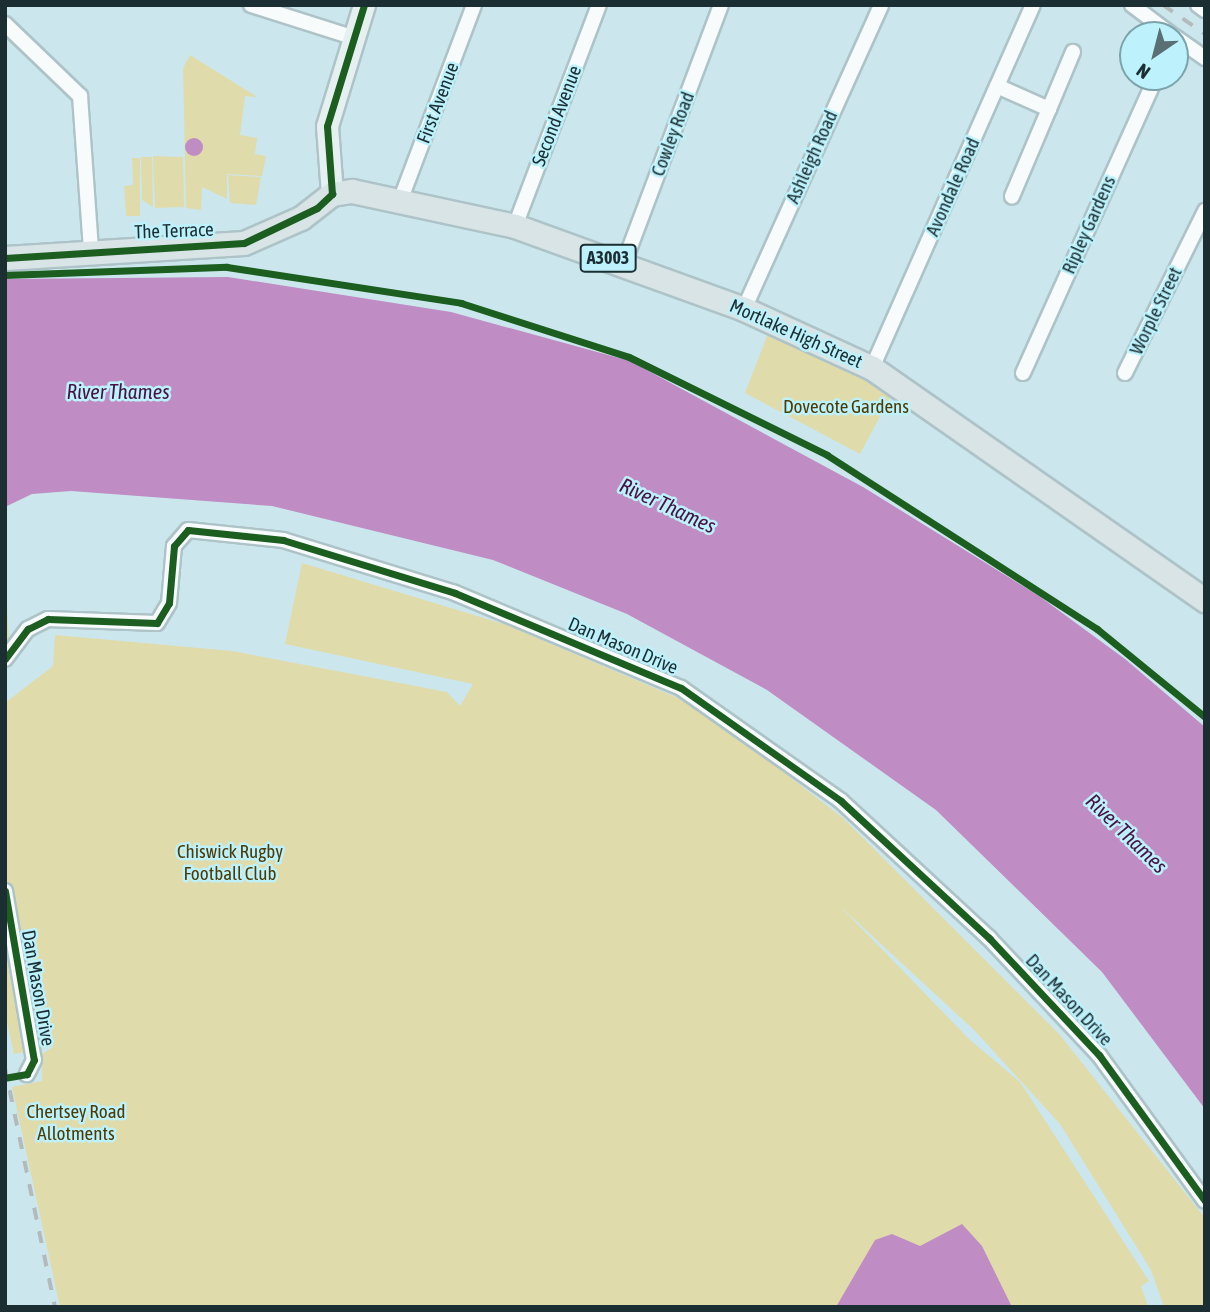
<!DOCTYPE html>
<style>
body{margin:0}
#map{position:relative;width:1210px;height:1312px;overflow:hidden;background:#cbe7ed;font-family:"Asap Condensed",sans-serif}
div>[style]{position:absolute}
.green>*{inset:0;background:#e0dbaa}
.water>*{inset:0;background:#bf8cc4}
.round{border-radius:50%}
.roads{filter:drop-shadow(2px 0 #adc3c8) drop-shadow(-2px 0 #adc3c8) drop-shadow(0 2px #adc3c8) drop-shadow(0 -2px #adc3c8)}
.street>*{height:14px;margin:-7px;padding:0 7px;transform-origin:7px;border-radius:7px;background:#f7fbfc}
.secondary>*{height:21px;margin:-10.5px;padding:0 10.5px;transform-origin:10.5px;border-radius:10.5px;background:#e7f0f1}
.primary>*{height:23px;margin:-11.5px;padding:0 11.5px;transform-origin:11.5px;border-radius:11.5px;background:#d8e4e6}
.rail>*{height:3.5px;margin-top:-1.75px;transform-origin:0;background:repeating-linear-gradient(90deg,#b3babc 0 12px,transparent 0 24px)}
.cycleway>*{height:7px;margin:-3.5px;padding:0 3.5px;transform-origin:3.5px;border-radius:3.5px;background:#1b5e20}
span{translate:-50% -50%;white-space:nowrap;text-align:center;line-height:1.15;-webkit-text-stroke:5px #bdf1fb;paint-order:stroke}
.shield-label span{padding:2px 5px;background:#bdf1fb;border:2px solid;border-radius:5px;-webkit-text-stroke-width:0}
.shield-label{font-size:18px;color:#1b2f33;font-weight:700}
.street-label{font-size:19px;color:#1b2f33}
.park-label{font-size:19px;color:#4b3b05}
.water-label{font-size:21px;color:#481244;font-style:italic}
.frame{position:absolute;inset:0;border:7px solid #1b2f33;pointer-events:none}
.north{position:absolute;left:1119px;top:21px;width:70px;height:70px;box-sizing:border-box;background:#bdf1fb;border:2px solid #7ca3ab;border-radius:50%;rotate:215deg;font-size:19px;font-weight:700;line-height:28px;text-align:center;color:#1b2f33}
.north::after{content:'';display:block;margin:auto;width:24px;height:32px;background:#596f74;clip-path:polygon(50% 0,100% 100%,50% 72%,0 100%)}
</style>
<div id="map">
<div class="green">
<div style="clip-path:polygon(190px 55px,257px 97px,245px 96px,240px 135px,257px 138px,255px 154px,266px 156px,262px 176px,227px 174px,227px 199px,202px 187px,201px 210px,186px 208px,183px 68px)"></div>
<div style="clip-path:polygon(153px 156px,183px 157px,184px 207px,155px 208px)"></div>
<div style="clip-path:polygon(141px 157px,152px 157px,153px 207px,142px 200px)"></div>
<div style="clip-path:polygon(132px 158px,140px 158px,140px 216px,126px 216px,124px 186px,133px 185px)"></div>
<div style="clip-path:polygon(228px 175px,261px 177px,256px 205px,230px 203px)"></div>
<div style="clip-path:polygon(769px 331px,893px 392px,860px 454px,745px 393px)"></div>
<div style="clip-path:polygon(302px 563px,507px 625px,699px 707px,843px 818px,1060px 1035px,1205px 1218px,1205px 1307px,1164px 1307px,1151px 1270px,1060px 1124px,975px 1031px,839px 905px,970px 1040px,1020px 1082px,1149px 1281px,1141px 1286px,1148px 1307px,60px 1307px,12px 1087px,42px 1081px,42px 1054px,55px 1046px,14px 1054px,5px 1013px,5px 703px,53px 666px,55px 635px,232px 651px,447px 692px,460px 706px,473px 684px,285px 644px)"></div>
<div style="clip-path:polygon(5px 566px,9px 642px,5px 648px)"></div>
</div>
<div class="water">
<div class="round" style="left:185px;top:138px;width:18px;height:18px"></div>
<div style="clip-path:polygon(228px 277px,451px 312px,630px 361px,863px 487px,1039px 596px,1125px 659px,1205px 727px,1205px 1109px,1102px 972px,936px 810px,767px 690px,627px 614px,493px 560px,272px 506px,71px 491px,32px 494px,5px 507px,5px 279px)"></div>
<div style="clip-path:polygon(962px 1224px,982px 1246px,1012px 1307px,836px 1307px,875px 1240px,892px 1234px,920px 1246px)"></div>
</div>
<div class="roads">
<div class="street">
<div style="left:251px;top:5px;width:106px;rotate:17.6deg"></div>
<div style="left:1132px;top:5px;width:50px;rotate:36.9deg"></div>
<div style="left:1198px;top:5px;width:9px;rotate:36deg"></div>
<div style="left:5px;top:24px;width:104px;rotate:43.8deg"></div>
<div style="left:80px;top:96px;width:154px;rotate:85.9deg"></div>
<div style="left:1175px;top:37px;width:37px;rotate:35deg"></div>
<div style="left:997px;top:86px;width:57px;rotate:23.9deg"></div>
<div style="left:1049px;top:109px;width:95px;rotate:113deg"></div>
<div style="left:1049px;top:109px;width:62px;rotate:-67.2deg"></div>
<div style="left:400px;top:201px;width:210px;rotate:-69.3deg"></div>
<div style="left:515px;top:226px;width:236px;rotate:-69.2deg"></div>
<div style="left:624px;top:263px;width:276px;rotate:-69.4deg"></div>
<div style="left:744px;top:309px;width:333px;rotate:-65.7deg"></div>
<div style="left:872px;top:368px;width:397px;rotate:-66.1deg"></div>
<div style="left:1023px;top:373px;width:325px;rotate:-65.8deg"></div>
<div style="left:1125px;top:373px;width:181px;rotate:-63.7deg"></div>
<div style="left:5px;top:659px;width:38px;rotate:-53deg"></div>
<div style="left:28px;top:629px;width:22px;rotate:-27deg"></div>
<div style="left:48px;top:619px;width:109px;rotate:2.1deg"></div>
<div style="left:157px;top:623px;width:23px;rotate:-59deg"></div>
<div style="left:169px;top:603px;width:57px;rotate:-85deg"></div>
<div style="left:174px;top:546px;width:21px;rotate:-49deg"></div>
<div style="left:188px;top:530px;width:96px;rotate:6deg"></div>
<div style="left:283px;top:540px;width:180px;rotate:17.1deg"></div>
<div style="left:455px;top:593px;width:245px;rotate:22.8deg"></div>
<div style="left:681px;top:688px;width:196px;rotate:35.2deg"></div>
<div style="left:841px;top:801px;width:202px;rotate:42.8deg"></div>
<div style="left:989px;top:938px;width:161px;rotate:46.8deg"></div>
<div style="left:1099px;top:1055px;width:180px;rotate:54deg"></div>
<div style="left:5px;top:891px;width:171px;rotate:80.3deg"></div>
<div style="left:34px;top:1060px;width:16px;rotate:117deg"></div>
</div>
<div class="secondary">
<div style="left:332px;top:194px;width:68px;rotate:-94.2deg"></div>
<div style="left:327px;top:126px;width:127px;rotate:-73deg"></div>
</div>
<div class="primary">
<div style="left:5px;top:258px;width:239px;rotate:-3.6deg"></div>
<div style="left:244px;top:243px;width:62px;rotate:-23.7deg"></div>
<div style="left:301px;top:218px;width:39px;rotate:-38deg"></div>
<div style="left:332px;top:194px;width:20px;rotate:-9deg"></div>
<div style="left:352px;top:191px;width:167px;rotate:12.1deg"></div>
<div style="left:515px;top:226px;width:244px;rotate:19.9deg"></div>
<div style="left:744px;top:309px;width:141px;rotate:24.7deg"></div>
<div style="left:872px;top:368px;width:406px;rotate:34.9deg"></div>
</div>
</div>
<div class="rail">
<div style="left:1163px;top:5px;width:51px;rotate:34.6deg"></div>
<div style="left:5px;top:1067px;width:245px;rotate:78.2deg"></div>
</div>
<div class="cycleway">
<div style="left:5px;top:258px;width:239px;rotate:-3.6deg"></div>
<div style="left:244px;top:243px;width:81px;rotate:-25.6deg"></div>
<div style="left:317px;top:208px;width:21px;rotate:-43deg"></div>
<div style="left:332px;top:194px;width:68px;rotate:-94.2deg"></div>
<div style="left:327px;top:126px;width:127px;rotate:-73deg"></div>
<div style="left:5px;top:275px;width:222px;rotate:-2.1deg"></div>
<div style="left:227px;top:267px;width:237px;rotate:8.7deg"></div>
<div style="left:461px;top:303px;width:176px;rotate:17.8deg"></div>
<div style="left:629px;top:357px;width:221px;rotate:26.3deg"></div>
<div style="left:827px;top:455px;width:321px;rotate:32.8deg"></div>
<div style="left:1097px;top:629px;width:139px;rotate:39.2deg"></div>
<div style="left:5px;top:659px;width:38px;rotate:-53deg"></div>
<div style="left:28px;top:629px;width:22px;rotate:-27deg"></div>
<div style="left:48px;top:619px;width:109px;rotate:2.1deg"></div>
<div style="left:157px;top:623px;width:23px;rotate:-59deg"></div>
<div style="left:169px;top:603px;width:57px;rotate:-85deg"></div>
<div style="left:174px;top:546px;width:21px;rotate:-49deg"></div>
<div style="left:188px;top:530px;width:96px;rotate:6deg"></div>
<div style="left:283px;top:540px;width:180px;rotate:17.1deg"></div>
<div style="left:455px;top:593px;width:245px;rotate:22.8deg"></div>
<div style="left:681px;top:688px;width:196px;rotate:35.2deg"></div>
<div style="left:841px;top:801px;width:202px;rotate:42.8deg"></div>
<div style="left:989px;top:938px;width:161px;rotate:46.8deg"></div>
<div style="left:1099px;top:1055px;width:180px;rotate:54deg"></div>
<div style="left:5px;top:891px;width:171px;rotate:80.3deg"></div>
<div style="left:34px;top:1060px;width:16px;rotate:117deg"></div>
<div style="left:27px;top:1074px;width:22px;rotate:170deg"></div>
</div>
<div class="shield-label">
<span style="left:608px;top:258px">A3003</span>
</div>
<div class="street-label">
<span style="left:438px;top:103px;rotate:-69deg">First Avenue</span>
<span style="left:557px;top:116px;rotate:-69deg">Second Avenue</span>
<span style="left:673px;top:134px;rotate:-69deg">Cowley Road</span>
<span style="left:812px;top:157px;rotate:-66deg">Ashleigh Road</span>
<span style="left:953px;top:187px;rotate:-66deg">Avondale Road</span>
<span style="left:1089px;top:225px;rotate:-66deg">Ripley Gardens</span>
<span style="left:174px;top:231px;rotate:-2deg">The Terrace</span>
<span style="left:1156px;top:311px;rotate:-64deg">Worple Street</span>
<span style="left:796px;top:334px;rotate:24deg">Mortlake High Street</span>
<span style="left:623px;top:646px;rotate:23deg">Dan Mason Drive</span>
<span style="left:38px;top:988px;rotate:80deg">Dan Mason Drive</span>
<span style="left:1069px;top:1000px;rotate:47deg">Dan Mason Drive</span>
</div>
<div class="park-label">
<span style="left:846px;top:407px">Dovecote Gardens</span>
<span style="left:230px;top:863px">Chiswick Rugby<br>Football Club</span>
<span style="left:76px;top:1123px">Chertsey Road<br>Allotments</span>
</div>
<div class="water-label">
<span style="left:118px;top:391px">River Thames</span>
<span style="left:668px;top:505px;rotate:25deg">River Thames</span>
<span style="left:1127px;top:833px;rotate:44deg">River Thames</span>
</div>
<div class="frame"></div>
<div class="north">N</div>
</div>
